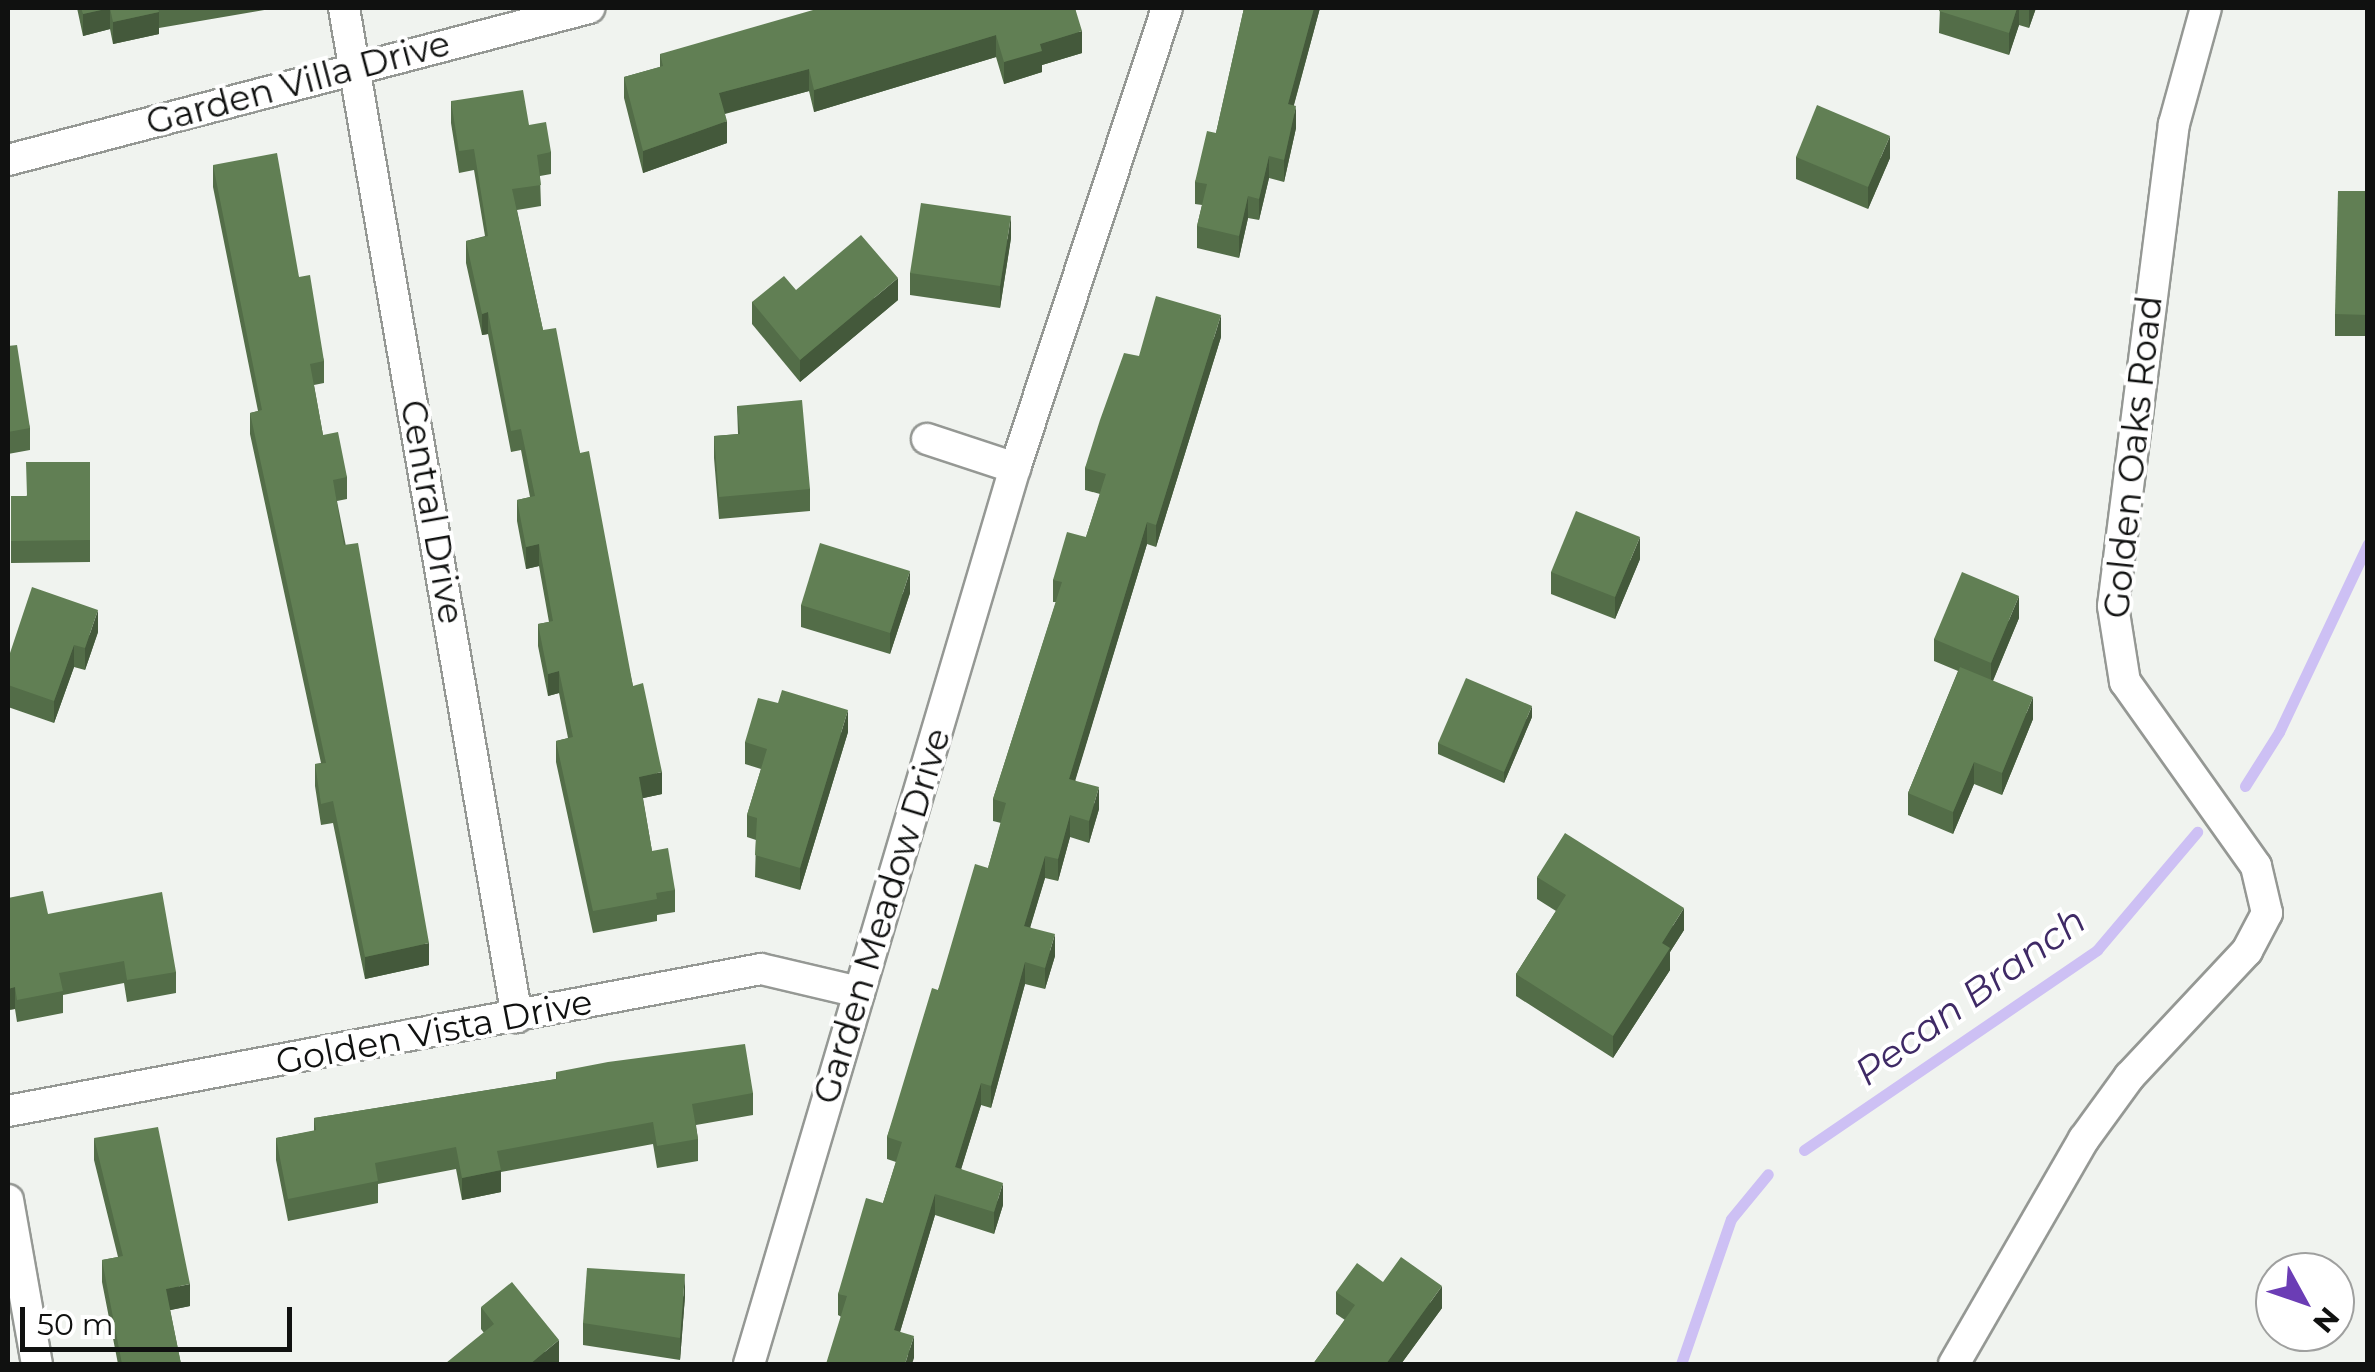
<!DOCTYPE html>
<style>
body{margin:0}
#map{position:relative;width:2375px;height:1372px;overflow:hidden;background:#f0f3ef;font-family:Montserrat,sans-serif}
div>[style]{position:absolute}
.stream>*{height:11px;margin:-5.5px;padding:0 5.5px;transform-origin:5.5px;border-radius:5.5px;background:#cdc0f4}
.roads{filter:drop-shadow(2px 0 #959894) drop-shadow(-2px 0 #959894) drop-shadow(0 2px #959894) drop-shadow(0 -2px #959894)}
.minor>*{height:30px;margin:-15px;padding:0 15px;transform-origin:15px;border-radius:15px;background:#fff}
.wall>*{inset:0;background:#536d48}
.shaded-wall>*{inset:0;background:#44593b}
.building>*{inset:0;background:#617f54}
span{translate:-50% -50%;white-space:nowrap;text-align:center;line-height:1.15;-webkit-text-stroke:8px #fff;paint-order:stroke}
.street-label{font-size:35px;color:#101110}
.water-label{font-size:38px;color:#3f2a66;font-style:italic}
.frame{position:absolute;inset:0;border:10px solid #101110;pointer-events:none}
.north{position:absolute;left:2255px;top:1252px;width:100px;height:100px;box-sizing:border-box;background:#fff;border:2px solid #9fa09f;border-radius:50%;rotate:130deg;font-size:28px;font-weight:700;line-height:40px;text-align:center;color:#101110}
.north::after{content:'';display:block;margin:auto;width:35px;height:45px;background:#6b3db5;clip-path:polygon(50% 0,100% 100%,50% 72%,0 100%)}
.scale{position:absolute;left:20px;top:1307px;width:272px;height:45px;box-sizing:border-box;border:5px solid #101110;border-top:0;padding-left:12px;font-size:30px;line-height:35px;white-space:nowrap;color:#101110;-webkit-text-stroke:8px #fff;paint-order:stroke}
</style>
<div id="map">
<div class="stream">
<div style="left:2245px;top:786px;width:64px;rotate:-57.8deg"></div>
<div style="left:2279px;top:732px;width:208px;rotate:-64.7deg"></div>
<div style="left:1804px;top:1150px;width:355px;rotate:-34.3deg"></div>
<div style="left:2097px;top:950px;width:155px;rotate:-49.7deg"></div>
<div style="left:1681px;top:1364px;width:153px;rotate:-71deg"></div>
<div style="left:1731px;top:1219px;width:58px;rotate:-50.6deg"></div>
</div>
<div class="roads">
<div class="minor">
<div style="left:344px;top:8px;width:1024px;rotate:80.27deg"></div>
<div style="left:8px;top:160px;width:601px;rotate:-14.66deg"></div>
<div style="left:927px;top:439px;width:93px;rotate:18.2deg"></div>
<div style="left:8px;top:1111px;width:766px;rotate:-10.68deg"></div>
<div style="left:761px;top:969px;width:101px;rotate:13.2deg"></div>
<div style="left:8px;top:1200px;width:167px;rotate:80deg"></div>
<div style="left:749px;top:1364px;width:935px;rotate:-73.47deg"></div>
<div style="left:1015px;top:468px;width:484px;rotate:-71.7deg"></div>
<div style="left:1954px;top:1364px;width:260px;rotate:-60deg"></div>
<div style="left:2084px;top:1139px;width:77px;rotate:-54deg"></div>
<div style="left:2129px;top:1077px;width:173px;rotate:-46.9deg"></div>
<div style="left:2247px;top:951px;width:43px;rotate:-62.2deg"></div>
<div style="left:2267px;top:913px;width:48px;rotate:-103.2deg"></div>
<div style="left:2256px;top:866px;width:226px;rotate:-125.4deg"></div>
<div style="left:2125px;top:682px;width:77px;rotate:-99deg"></div>
<div style="left:2113px;top:606px;width:486px;rotate:-82.8deg"></div>
<div style="left:2174px;top:124px;width:120px;rotate:-74.6deg"></div>
</div>
</div>
<div class="wall">
<div style="clip-path:polygon(77px 8px,276px 8px,159px 28px,159px 34px,113px 44px,110px 29px,83px 36px)"></div>
<div style="clip-path:polygon(1075px 8px,1082px 53px,1042px 65px,1042px 72px,1004px 84px,996px 57px,814px 112px,809px 91px,725px 114px,727px 143px,643px 173px,624px 98px,624px 77px,660px 67px,660px 54px)"></div>
<div style="clip-path:polygon(1244px 8px,1320px 8px,1294px 105px,1296px 128px,1284px 182px,1269px 178px,1259px 220px,1248px 218px,1239px 258px,1197px 248px,1197px 226px,1202px 205px,1195px 204px,1195px 182px,1216px 133px)"></div>
<div style="clip-path:polygon(1940px 8px,2036px 8px,2029px 28px,2019px 25px,2009px 55px,1939px 33px)"></div>
<div style="clip-path:polygon(451px 101px,529px 125px,551px 152px,551px 174px,540px 176px,541px 206px,517px 210px,543px 330px,580px 453px,633px 686px,662px 794px,643px 798px,652px 851px,675px 890px,675px 912px,657px 915px,657px 921px,593px 933px,556px 762px,556px 741px,568px 738px,559px 693px,548px 696px,538px 646px,538px 624px,549px 622px,539px 566px,526px 569px,517px 521px,517px 500px,530px 497px,521px 450px,511px 452px,488px 334px,482px 335px,466px 263px,466px 241px,485px 236px,474px 170px,459px 173px,451px 123px)"></div>
<div style="clip-path:polygon(1796px 157px,1890px 158px,1868px 209px,1796px 179px)"></div>
<div style="clip-path:polygon(213px 165px,299px 277px,324px 361px,324px 383px,314px 385px,323px 435px,347px 477px,347px 499px,337px 501px,429px 965px,365px 979px,333px 823px,321px 825px,315px 786px,315px 764px,321px 763px,250px 434px,250px 413px,258px 411px,213px 187px)"></div>
<div style="clip-path:polygon(2368px 191px,2368px 336px,2335px 336px,2335px 314px)"></div>
<div style="clip-path:polygon(1011px 238px,1000px 308px,910px 295px,910px 273px)"></div>
<div style="clip-path:polygon(796px 290px,898px 300px,800px 382px,752px 324px,752px 302px)"></div>
<div style="clip-path:polygon(1221px 337px,1156px 547px,1147px 544px,1075px 780px,1099px 809px,1089px 843px,1070px 837px,1058px 881px,1045px 878px,1030px 927px,1055px 956px,1045px 989px,1025px 984px,991px 1108px,981px 1105px,961px 1169px,1003px 1205px,994px 1234px,935px 1215px,900px 1332px,914px 1358px,838px 1315px,838px 1294px,883px 1203px,896px 1162px,887px 1159px,887px 1137px,938px 990px,988px 868px,1001px 823px,993px 821px,993px 799px,1056px 602px,1053px 602px,1053px 580px,1086px 537px,1100px 494px,1085px 490px,1085px 468px,1139px 356px)"></div>
<div style="clip-path:polygon(8px 346px,30px 428px,30px 450px,8px 454px)"></div>
<div style="clip-path:polygon(737px 406px,810px 489px,810px 511px,719px 519px,714px 458px,714px 436px,738px 434px)"></div>
<div style="clip-path:polygon(90px 462px,90px 562px,11px 563px,11px 496px,26px 496px)"></div>
<div style="clip-path:polygon(1640px 559px,1615px 619px,1551px 594px,1551px 572px)"></div>
<div style="clip-path:polygon(910px 593px,890px 654px,801px 627px,801px 605px)"></div>
<div style="clip-path:polygon(2019px 618px,1993px 681px,2033px 719px,2002px 795px,1974px 784px,1953px 834px,1908px 815px,1908px 793px,1958px 671px,1934px 661px,1934px 639px)"></div>
<div style="clip-path:polygon(98px 632px,85px 670px,74px 667px,54px 723px,8px 707px,8px 659px)"></div>
<div style="clip-path:polygon(1532px 717px,1504px 783px,1438px 754px,1438px 743px)"></div>
<div style="clip-path:polygon(848px 732px,800px 890px,755px 877px,756px 840px,747px 837px,747px 815px,761px 769px,745px 764px,745px 742px)"></div>
<div style="clip-path:polygon(1537px 877px,1684px 930px,1670px 952px,1670px 970px,1613px 1058px,1516px 996px,1516px 974px,1556px 911px,1537px 899px)"></div>
<div style="clip-path:polygon(8px 898px,48px 914px,176px 972px,176px 993px,127px 1002px,124px 983px,63px 995px,63px 1013px,17px 1022px,15px 1009px,8px 1010px)"></div>
<div style="clip-path:polygon(556px 1072px,753px 1093px,753px 1115px,696px 1125px,698px 1139px,698px 1161px,657px 1168px,653px 1144px,501px 1172px,501px 1192px,462px 1200px,456px 1169px,378px 1184px,378px 1203px,288px 1221px,276px 1160px,276px 1138px,314px 1131px,314px 1118px,556px 1079px)"></div>
<div style="clip-path:polygon(94px 1138px,190px 1306px,170px 1310px,181px 1364px,118px 1364px,102px 1282px,102px 1260px,118px 1257px,94px 1160px)"></div>
<div style="clip-path:polygon(1383px 1282px,1442px 1308px,1401px 1364px,1313px 1364px,1345px 1320px,1336px 1314px,1336px 1292px)"></div>
<div style="clip-path:polygon(685px 1296px,680px 1360px,583px 1345px,583px 1323px)"></div>
<div style="clip-path:polygon(481px 1307px,559px 1362px,556px 1364px,446px 1364px,484px 1333px,481px 1329px)"></div>
</div>
<div class="shaded-wall">
<div style="clip-path:polygon(110px 8px,110px 29px,83px 36px,83px 14px)"></div>
<div style="clip-path:polygon(1314px 8px,1320px 8px,1288px 126px,1288px 104px)"></div>
<div style="clip-path:polygon(2017px 8px,2019px 8px,2019px 25px,2009px 55px,2009px 33px)"></div>
<div style="clip-path:polygon(2029px 8px,2036px 8px,2029px 28px)"></div>
<div style="clip-path:polygon(159px 12px,159px 34px,113px 44px,113px 22px)"></div>
<div style="clip-path:polygon(1082px 31px,1082px 53px,1042px 65px,1042px 72px,1004px 84px,1004px 62px,1040px 44px)"></div>
<div style="clip-path:polygon(996px 35px,996px 57px,814px 112px,814px 90px)"></div>
<div style="clip-path:polygon(809px 69px,809px 91px,719px 115px,719px 93px)"></div>
<div style="clip-path:polygon(1296px 106px,1296px 128px,1284px 182px,1284px 160px)"></div>
<div style="clip-path:polygon(727px 121px,727px 143px,643px 173px,643px 151px)"></div>
<div style="clip-path:polygon(1890px 136px,1890px 158px,1868px 209px,1868px 187px)"></div>
<div style="clip-path:polygon(1269px 156px,1269px 178px,1259px 220px,1259px 199px)"></div>
<div style="clip-path:polygon(1248px 196px,1248px 218px,1239px 258px,1239px 236px)"></div>
<div style="clip-path:polygon(1011px 216px,1011px 238px,1000px 308px,1000px 286px)"></div>
<div style="clip-path:polygon(898px 278px,898px 300px,800px 382px,800px 360px)"></div>
<div style="clip-path:polygon(488px 312px,488px 334px,482px 335px,482px 314px)"></div>
<div style="clip-path:polygon(1221px 315px,1221px 337px,1156px 547px,1156px 525px)"></div>
<div style="clip-path:polygon(1147px 522px,1147px 544px,1069px 801px,1069px 779px)"></div>
<div style="clip-path:polygon(1640px 537px,1640px 559px,1615px 619px,1615px 597px)"></div>
<div style="clip-path:polygon(539px 544px,539px 566px,526px 569px,526px 547px)"></div>
<div style="clip-path:polygon(910px 571px,910px 593px,890px 654px,890px 633px)"></div>
<div style="clip-path:polygon(2019px 596px,2019px 618px,1991px 685px,1991px 663px)"></div>
<div style="clip-path:polygon(98px 610px,98px 632px,85px 670px,85px 648px)"></div>
<div style="clip-path:polygon(74px 645px,74px 667px,54px 723px,54px 701px)"></div>
<div style="clip-path:polygon(559px 671px,559px 693px,548px 696px,548px 674px)"></div>
<div style="clip-path:polygon(2033px 697px,2033px 719px,2002px 795px,2002px 773px)"></div>
<div style="clip-path:polygon(1532px 706px,1532px 717px,1504px 783px,1504px 772px)"></div>
<div style="clip-path:polygon(848px 710px,848px 732px,800px 890px,800px 868px)"></div>
<div style="clip-path:polygon(1974px 762px,1974px 784px,1953px 834px,1953px 812px)"></div>
<div style="clip-path:polygon(662px 772px,662px 794px,639px 799px,639px 777px)"></div>
<div style="clip-path:polygon(1099px 787px,1099px 809px,1089px 843px,1089px 821px)"></div>
<div style="clip-path:polygon(1070px 815px,1070px 837px,1058px 881px,1058px 859px)"></div>
<div style="clip-path:polygon(1045px 856px,1045px 878px,1024px 948px,1024px 926px)"></div>
<div style="clip-path:polygon(1684px 908px,1684px 930px,1670px 952px,1670px 970px,1613px 1058px,1613px 1036px,1662px 943px)"></div>
<div style="clip-path:polygon(1055px 934px,1055px 956px,1045px 989px,1045px 968px)"></div>
<div style="clip-path:polygon(429px 943px,429px 965px,365px 979px,365px 957px)"></div>
<div style="clip-path:polygon(1025px 962px,1025px 984px,991px 1108px,991px 1086px)"></div>
<div style="clip-path:polygon(15px 987px,15px 1009px,8px 1010px,8px 989px)"></div>
<div style="clip-path:polygon(981px 1083px,981px 1105px,955px 1189px,955px 1167px)"></div>
<div style="clip-path:polygon(501px 1170px,501px 1192px,462px 1200px,462px 1178px)"></div>
<div style="clip-path:polygon(1003px 1183px,1003px 1205px,994px 1234px,994px 1212px)"></div>
<div style="clip-path:polygon(935px 1194px,935px 1215px,894px 1352px,894px 1330px)"></div>
<div style="clip-path:polygon(685px 1274px,685px 1296px,680px 1360px,680px 1338px)"></div>
<div style="clip-path:polygon(190px 1284px,190px 1306px,166px 1311px,166px 1289px)"></div>
<div style="clip-path:polygon(1442px 1286px,1442px 1308px,1401px 1364px,1386px 1364px)"></div>
<div style="clip-path:polygon(914px 1336px,914px 1358px,912px 1364px,905px 1364px)"></div>
<div style="clip-path:polygon(559px 1340px,559px 1362px,556px 1364px,530px 1364px)"></div>
</div>
<div class="building">
<div style="clip-path:polygon(81px 8px,158px 8px,159px 12px,113px 22px,110px 8px,83px 14px)"></div>
<div style="clip-path:polygon(820px 8px,1075px 8px,1082px 31px,1040px 44px,1042px 51px,1004px 62px,996px 35px,814px 90px,809px 69px,719px 93px,727px 121px,643px 151px,624px 77px,663px 66px,660px 54px)"></div>
<div style="clip-path:polygon(1244px 8px,1314px 8px,1288px 104px,1296px 106px,1284px 160px,1269px 156px,1259px 199px,1248px 196px,1239px 236px,1197px 226px,1207px 184px,1195px 182px,1207px 131px,1216px 133px)"></div>
<div style="clip-path:polygon(1940px 8px,2017px 8px,2009px 33px,1939px 11px)"></div>
<div style="clip-path:polygon(523px 90px,529px 125px,546px 122px,551px 152px,537px 155px,541px 185px,512px 189px,543px 330px,556px 328px,580px 453px,589px 451px,633px 686px,643px 683px,662px 772px,639px 777px,652px 851px,668px 848px,675px 890px,656px 893px,657px 899px,593px 911px,556px 741px,573px 737px,559px 671px,548px 674px,538px 624px,553px 621px,539px 544px,526px 547px,517px 500px,535px 496px,521px 429px,511px 431px,488px 312px,482px 314px,466px 241px,488px 236px,474px 149px,459px 151px,451px 101px)"></div>
<div style="clip-path:polygon(1817px 105px,1890px 136px,1868px 187px,1796px 157px)"></div>
<div style="clip-path:polygon(277px 153px,299px 277px,310px 275px,324px 361px,310px 364px,323px 435px,338px 432px,347px 477px,333px 480px,344px 545px,358px 543px,429px 943px,365px 957px,333px 801px,321px 804px,315px 764px,326px 763px,250px 413px,262px 410px,213px 165px)"></div>
<div style="clip-path:polygon(2338px 191px,2368px 191px,2368px 315px,2335px 314px)"></div>
<div style="clip-path:polygon(921px 203px,1011px 216px,1000px 286px,910px 273px)"></div>
<div style="clip-path:polygon(861px 235px,898px 278px,800px 360px,752px 302px,784px 276px,796px 290px)"></div>
<div style="clip-path:polygon(1156px 296px,1221px 315px,1156px 525px,1147px 522px,1069px 779px,1099px 787px,1089px 821px,1070px 815px,1058px 859px,1045px 856px,1024px 926px,1055px 934px,1045px 968px,1025px 962px,991px 1086px,981px 1083px,955px 1167px,1003px 1183px,994px 1212px,935px 1194px,894px 1330px,914px 1336px,905px 1364px,826px 1364px,847px 1296px,838px 1294px,866px 1198px,883px 1203px,902px 1142px,887px 1137px,932px 988px,938px 990px,975px 864px,988px 868px,1006px 803px,993px 799px,1062px 582px,1053px 580px,1067px 532px,1086px 537px,1106px 474px,1085px 468px,1100px 420px,1124px 353px,1139px 356px)"></div>
<div style="clip-path:polygon(17px 345px,30px 428px,8px 432px,8px 346px)"></div>
<div style="clip-path:polygon(802px 400px,810px 489px,719px 497px,714px 436px,740px 434px,737px 406px)"></div>
<div style="clip-path:polygon(26px 462px,90px 462px,90px 540px,11px 541px,11px 496px,27px 496px)"></div>
<div style="clip-path:polygon(1576px 511px,1640px 537px,1615px 597px,1551px 572px)"></div>
<div style="clip-path:polygon(820px 543px,910px 571px,890px 633px,801px 605px)"></div>
<div style="clip-path:polygon(1962px 572px,2019px 596px,1991px 663px,1934px 639px)"></div>
<div style="clip-path:polygon(32px 587px,98px 610px,85px 648px,74px 645px,54px 701px,8px 685px,8px 659px)"></div>
<div style="clip-path:polygon(1960px 667px,2033px 697px,2002px 773px,1974px 762px,1953px 812px,1908px 793px)"></div>
<div style="clip-path:polygon(1466px 678px,1532px 706px,1504px 772px,1438px 743px)"></div>
<div style="clip-path:polygon(782px 690px,848px 710px,800px 868px,755px 855px,757px 818px,747px 815px,767px 749px,745px 742px,758px 698px,778px 703px)"></div>
<div style="clip-path:polygon(1565px 833px,1684px 908px,1662px 943px,1670px 948px,1613px 1036px,1516px 974px,1566px 895px,1537px 877px)"></div>
<div style="clip-path:polygon(43px 891px,48px 914px,162px 892px,176px 972px,127px 980px,124px 961px,59px 973px,63px 991px,17px 1000px,15px 987px,8px 989px,8px 918px,10px 918px,8px 898px)"></div>
<div style="clip-path:polygon(745px 1044px,753px 1093px,692px 1104px,698px 1139px,657px 1146px,653px 1122px,497px 1151px,501px 1170px,462px 1178px,456px 1147px,375px 1163px,378px 1181px,288px 1199px,276px 1138px,316px 1130px,314px 1118px,557px 1079px,556px 1072px,608px 1062px)"></div>
<div style="clip-path:polygon(158px 1127px,190px 1284px,166px 1289px,181px 1364px,122px 1364px,102px 1260px,123px 1256px,94px 1138px)"></div>
<div style="clip-path:polygon(1401px 1257px,1442px 1286px,1386px 1364px,1313px 1364px,1355px 1305px,1336px 1292px,1357px 1263px,1383px 1282px)"></div>
<div style="clip-path:polygon(587px 1268px,685px 1274px,680px 1338px,583px 1323px)"></div>
<div style="clip-path:polygon(512px 1282px,559px 1340px,530px 1364px,447px 1364px,446px 1363px,494px 1324px,481px 1307px)"></div>
</div>
<div class="street-label">
<span style="left:298px;top:83px;rotate:-15deg">Garden Villa Drive</span>
<span style="left:2133px;top:457px;rotate:-84deg">Golden Oaks Road</span>
<span style="left:432px;top:512px;rotate:80deg">Central Drive</span>
<span style="left:882px;top:916px;rotate:-73deg">Garden Meadow Drive</span>
<span style="left:434px;top:1032px;rotate:-11deg">Golden Vista Drive</span>
</div>
<div class="water-label">
<span style="left:1970px;top:996px;rotate:-36deg">Pecan Branch</span>
</div>
<div class="frame"></div>
<div class="north">N</div>
<div class="scale">50 m</div>
</div>
